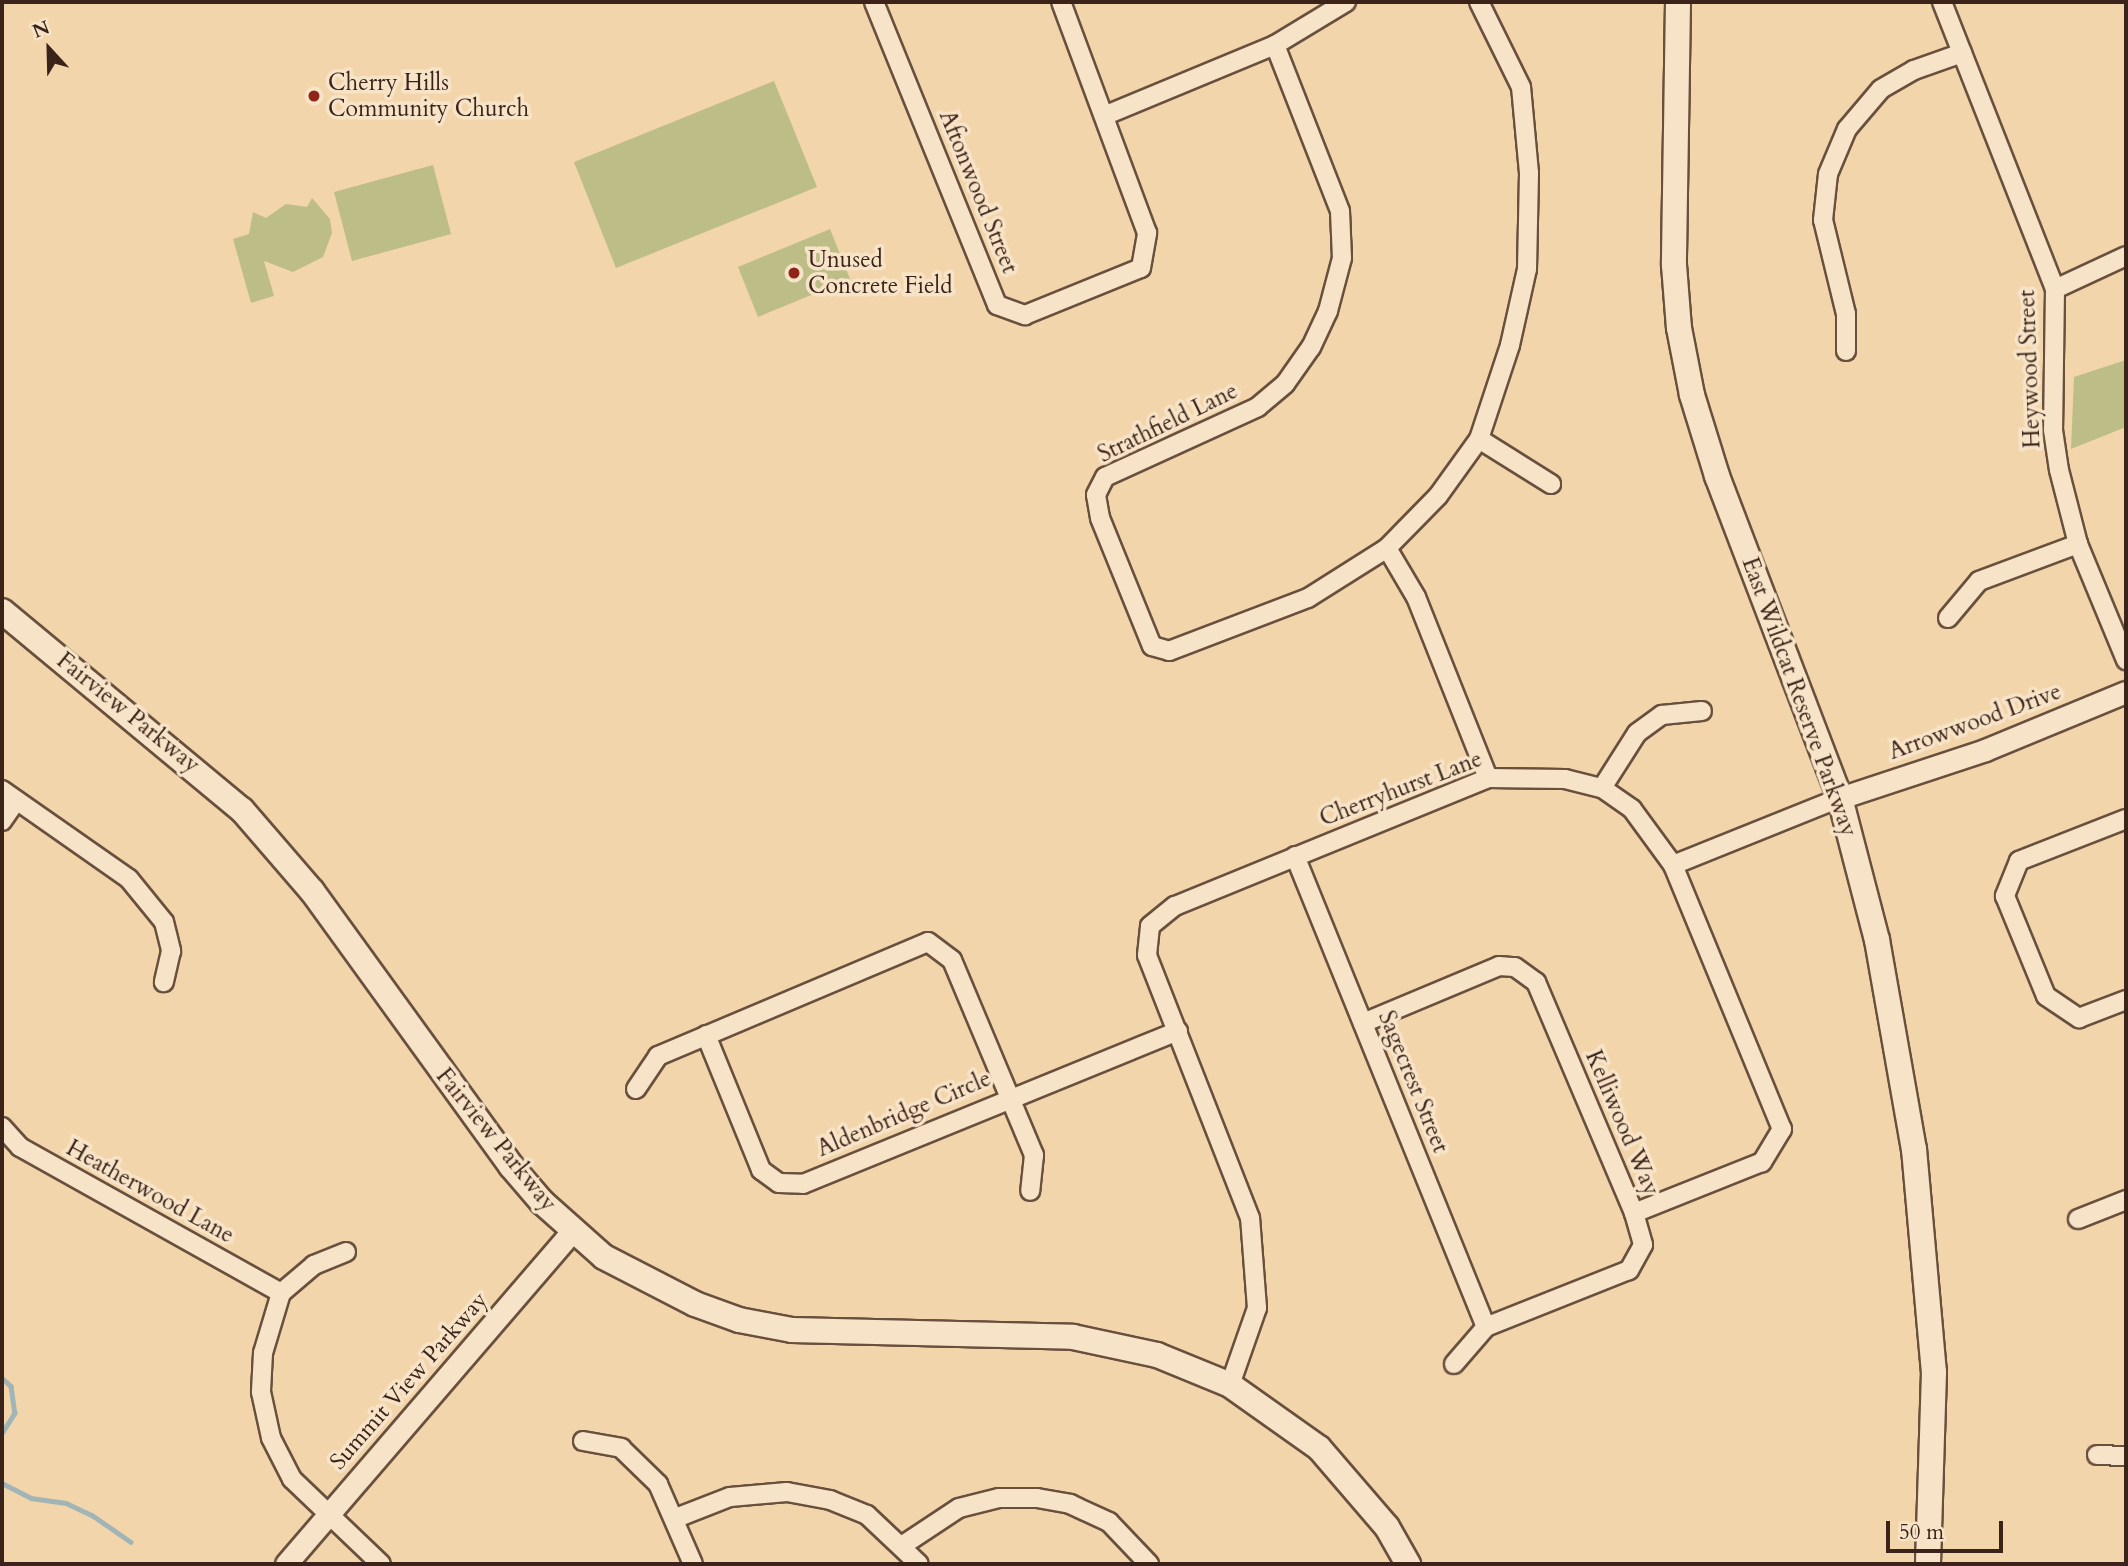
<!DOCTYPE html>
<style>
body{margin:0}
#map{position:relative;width:2128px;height:1566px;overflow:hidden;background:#f3d5ab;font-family:Cardo,serif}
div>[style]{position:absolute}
.green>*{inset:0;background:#bdbd87}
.stream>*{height:4.5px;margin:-2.25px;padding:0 2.25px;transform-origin:2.25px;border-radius:2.25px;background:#a2b5b6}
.roads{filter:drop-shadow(2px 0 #69503e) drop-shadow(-2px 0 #69503e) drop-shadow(0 2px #69503e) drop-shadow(0 -2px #69503e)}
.minor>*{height:18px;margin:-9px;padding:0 9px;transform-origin:9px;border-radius:9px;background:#f7e4c8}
.tertiary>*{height:21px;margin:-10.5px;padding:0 10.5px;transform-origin:10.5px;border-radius:10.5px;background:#f7e4c8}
.secondary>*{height:24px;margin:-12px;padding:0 12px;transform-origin:12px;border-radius:12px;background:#f7e4c8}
.dots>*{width:19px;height:19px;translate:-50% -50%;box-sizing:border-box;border:4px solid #f7e4c8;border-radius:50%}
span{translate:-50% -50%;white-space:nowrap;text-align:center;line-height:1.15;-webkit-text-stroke:7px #f7e4c8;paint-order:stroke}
.poi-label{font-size:23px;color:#3b2319}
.left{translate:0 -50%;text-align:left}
.street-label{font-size:23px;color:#3b2319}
.frame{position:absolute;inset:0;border:4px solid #3b2319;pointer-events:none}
.north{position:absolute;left:14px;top:14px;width:70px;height:70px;-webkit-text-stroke:5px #f7e4c8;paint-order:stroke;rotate:338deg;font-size:19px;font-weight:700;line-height:28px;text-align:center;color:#3b2319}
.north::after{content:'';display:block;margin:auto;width:24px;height:32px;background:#3b2319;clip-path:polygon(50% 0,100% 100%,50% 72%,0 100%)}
.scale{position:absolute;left:1886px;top:1521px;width:117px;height:32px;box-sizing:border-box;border:4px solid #3b2319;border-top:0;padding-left:9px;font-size:21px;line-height:24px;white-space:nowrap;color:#3b2319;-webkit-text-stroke:5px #f7e4c8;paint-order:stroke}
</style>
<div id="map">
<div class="green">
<div style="clip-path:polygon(774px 81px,817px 187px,616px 268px,574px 162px)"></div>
<div style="clip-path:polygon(433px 165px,451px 234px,352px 261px,334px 192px)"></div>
<div style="clip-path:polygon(312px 198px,330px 219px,332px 233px,323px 257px,293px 272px,264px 261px,274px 296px,251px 303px,233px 239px,249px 234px,253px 212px,266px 218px,286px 204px,307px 207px)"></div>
<div style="clip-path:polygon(830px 229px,850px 279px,758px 317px,738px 267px)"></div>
<div style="clip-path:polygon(2126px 360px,2126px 427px,2071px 449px,2074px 377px)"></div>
</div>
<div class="stream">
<div style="left:2px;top:1378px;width:12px;rotate:42deg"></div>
<div style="left:11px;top:1386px;width:27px;rotate:82deg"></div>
<div style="left:15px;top:1413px;width:25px;rotate:122deg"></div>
<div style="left:2px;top:1483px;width:33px;rotate:27deg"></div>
<div style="left:31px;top:1498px;width:35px;rotate:8deg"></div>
<div style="left:66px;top:1503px;width:29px;rotate:25deg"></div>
<div style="left:92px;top:1515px;width:47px;rotate:34.7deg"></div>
</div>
<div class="roads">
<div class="minor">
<div style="left:874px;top:2px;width:327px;rotate:67.9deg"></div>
<div style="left:997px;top:305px;width:30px;rotate:20deg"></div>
<div style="left:1025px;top:315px;width:125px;rotate:-22.1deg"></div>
<div style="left:1141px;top:268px;width:36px;rotate:-80deg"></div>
<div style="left:1147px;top:233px;width:246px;rotate:-110.4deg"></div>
<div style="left:1942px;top:2px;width:308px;rotate:68.5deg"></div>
<div style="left:2055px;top:289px;width:141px;rotate:90.8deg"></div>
<div style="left:2053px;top:430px;width:40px;rotate:81.5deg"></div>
<div style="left:2059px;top:470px;width:76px;rotate:75.6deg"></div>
<div style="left:2078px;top:544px;width:126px;rotate:67.5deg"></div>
<div style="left:1275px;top:45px;width:178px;rotate:68.6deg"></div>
<div style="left:1340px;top:211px;width:47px;rotate:87.6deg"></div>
<div style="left:1342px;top:258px;width:55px;rotate:104.8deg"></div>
<div style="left:1328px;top:311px;width:40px;rotate:115deg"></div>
<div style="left:1311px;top:347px;width:45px;rotate:125.1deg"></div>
<div style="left:1285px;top:384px;width:35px;rotate:140deg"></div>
<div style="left:1258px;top:407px;width:168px;rotate:155.4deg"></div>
<div style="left:1105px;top:477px;width:20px;rotate:117deg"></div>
<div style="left:1096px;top:495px;width:23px;rotate:80deg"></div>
<div style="left:1100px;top:518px;width:138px;rotate:67.9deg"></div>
<div style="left:1152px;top:646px;width:18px;rotate:16deg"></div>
<div style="left:1169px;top:651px;width:149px;rotate:-20.9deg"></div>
<div style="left:1308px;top:598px;width:93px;rotate:-32.3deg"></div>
<div style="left:1387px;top:548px;width:73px;rotate:-45.6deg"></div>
<div style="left:1438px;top:496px;width:70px;rotate:-54.3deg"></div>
<div style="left:1479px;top:439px;width:99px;rotate:-71.7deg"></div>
<div style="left:1510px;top:345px;width:78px;rotate:-77.4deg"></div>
<div style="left:1527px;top:269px;width:96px;rotate:-88.8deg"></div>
<div style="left:1529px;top:173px;width:86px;rotate:-95.3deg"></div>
<div style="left:1521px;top:87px;width:95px;rotate:-116.3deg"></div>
<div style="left:1106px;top:115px;width:183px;rotate:-22.5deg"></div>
<div style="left:1275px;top:45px;width:83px;rotate:-31.2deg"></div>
<div style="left:2055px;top:289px;width:78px;rotate:-24.9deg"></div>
<div style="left:1846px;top:351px;width:37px;rotate:-90deg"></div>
<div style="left:1846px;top:314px;width:97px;rotate:-103.7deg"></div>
<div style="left:1823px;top:220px;width:46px;rotate:-83.8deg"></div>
<div style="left:1828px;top:174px;width:49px;rotate:-67.1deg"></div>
<div style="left:1847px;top:129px;width:52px;rotate:-49.6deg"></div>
<div style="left:1881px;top:89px;width:38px;rotate:-30deg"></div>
<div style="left:1914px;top:70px;width:51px;rotate:-19.5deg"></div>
<div style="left:1479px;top:439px;width:85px;rotate:32deg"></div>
<div style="left:1387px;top:548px;width:57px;rotate:59.4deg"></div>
<div style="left:1416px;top:597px;width:195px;rotate:68.3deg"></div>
<div style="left:1948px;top:618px;width:48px;rotate:-50deg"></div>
<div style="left:1979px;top:581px;width:106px;rotate:-20.5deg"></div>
<div style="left:1602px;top:788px;width:65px;rotate:-57.5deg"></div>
<div style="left:1637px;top:733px;width:31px;rotate:-36deg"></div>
<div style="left:1662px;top:715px;width:40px;rotate:-5.7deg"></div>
<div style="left:2px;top:790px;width:155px;rotate:35deg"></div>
<div style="left:129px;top:879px;width:55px;rotate:50.9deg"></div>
<div style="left:164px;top:922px;width:30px;rotate:76deg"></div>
<div style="left:171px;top:951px;width:32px;rotate:103deg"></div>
<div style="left:2126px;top:819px;width:115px;rotate:158.6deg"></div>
<div style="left:2019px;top:861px;width:38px;rotate:112deg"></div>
<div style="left:2005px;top:896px;width:108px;rotate:67.7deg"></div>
<div style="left:2046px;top:996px;width:40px;rotate:34deg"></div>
<div style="left:2079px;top:1018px;width:50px;rotate:-21deg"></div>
<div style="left:2px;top:821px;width:24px;rotate:-55deg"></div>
<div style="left:1295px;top:856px;width:508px;rotate:67.93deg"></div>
<div style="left:1673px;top:865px;width:180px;rotate:-21.9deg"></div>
<div style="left:1363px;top:1023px;width:147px;rotate:-22.7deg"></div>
<div style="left:1499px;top:966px;width:16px;rotate:4deg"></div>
<div style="left:1515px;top:967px;width:26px;rotate:36deg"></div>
<div style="left:1536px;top:982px;width:251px;rotate:67deg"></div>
<div style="left:1634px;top:1213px;width:33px;rotate:74deg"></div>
<div style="left:1643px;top:1245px;width:29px;rotate:119deg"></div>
<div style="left:1629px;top:1270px;width:154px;rotate:158.3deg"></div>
<div style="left:1486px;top:1327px;width:49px;rotate:130.9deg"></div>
<div style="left:706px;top:1035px;width:146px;rotate:67.8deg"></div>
<div style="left:761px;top:1170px;width:22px;rotate:36deg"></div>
<div style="left:779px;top:1183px;width:24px;rotate:2deg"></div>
<div style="left:803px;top:1184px;width:405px;rotate:-22.2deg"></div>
<div style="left:636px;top:1089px;width:40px;rotate:-56deg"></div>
<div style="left:658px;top:1056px;width:293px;rotate:-22.9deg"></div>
<div style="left:928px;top:942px;width:30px;rotate:37deg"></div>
<div style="left:952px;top:960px;width:212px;rotate:67.2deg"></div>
<div style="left:1034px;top:1155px;width:36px;rotate:96deg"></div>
<div style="left:2px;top:1127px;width:27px;rotate:48deg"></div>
<div style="left:20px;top:1147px;width:299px;rotate:29.2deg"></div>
<div style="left:2078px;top:1219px;width:52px;rotate:-21.6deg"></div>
<div style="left:346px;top:1252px;width:35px;rotate:158deg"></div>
<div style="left:314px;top:1265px;width:43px;rotate:139.7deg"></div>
<div style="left:281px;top:1293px;width:63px;rotate:106.7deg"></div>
<div style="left:263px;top:1353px;width:39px;rotate:93deg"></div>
<div style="left:261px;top:1392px;width:47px;rotate:77.7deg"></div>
<div style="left:271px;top:1438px;width:46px;rotate:62.9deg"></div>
<div style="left:292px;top:1479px;width:123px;rotate:43.7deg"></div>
<div style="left:1230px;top:1385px;width:82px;rotate:-70.7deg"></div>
<div style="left:1257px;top:1308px;width:90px;rotate:-94.4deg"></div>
<div style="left:1250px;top:1218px;width:282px;rotate:-111.4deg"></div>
<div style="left:1147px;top:955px;width:29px;rotate:-84deg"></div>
<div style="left:1150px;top:926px;width:32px;rotate:-39deg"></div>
<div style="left:1175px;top:906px;width:338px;rotate:-22.2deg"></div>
<div style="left:1488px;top:778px;width:77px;rotate:0.7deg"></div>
<div style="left:1565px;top:779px;width:38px;rotate:14deg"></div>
<div style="left:1602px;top:788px;width:37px;rotate:35deg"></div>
<div style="left:1632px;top:809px;width:69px;rotate:53.8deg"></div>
<div style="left:1673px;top:865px;width:286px;rotate:67.6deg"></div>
<div style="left:1782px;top:1129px;width:39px;rotate:121deg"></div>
<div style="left:1762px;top:1162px;width:138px;rotate:158.3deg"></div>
<div style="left:583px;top:1441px;width:39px;rotate:10deg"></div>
<div style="left:621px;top:1448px;width:52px;rotate:44.2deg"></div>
<div style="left:658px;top:1484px;width:87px;rotate:66.4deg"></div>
<div style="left:2097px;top:1455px;width:29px;rotate:2deg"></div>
<div style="left:676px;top:1518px;width:58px;rotate:-21.3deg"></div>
<div style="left:730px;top:1497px;width:57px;rotate:-5deg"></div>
<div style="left:787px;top:1492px;width:44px;rotate:10.5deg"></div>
<div style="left:830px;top:1500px;width:40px;rotate:22deg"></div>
<div style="left:867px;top:1515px;width:71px;rotate:43.3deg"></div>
<div style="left:903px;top:1545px;width:67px;rotate:-33.5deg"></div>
<div style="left:959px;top:1508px;width:41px;rotate:-14deg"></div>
<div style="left:999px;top:1498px;width:38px"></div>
<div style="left:1037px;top:1498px;width:34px;rotate:10deg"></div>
<div style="left:1070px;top:1504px;width:43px;rotate:24.8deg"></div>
<div style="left:1109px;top:1522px;width:58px;rotate:46.4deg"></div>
</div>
<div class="tertiary">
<div style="left:1840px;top:798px;width:153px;rotate:-18.3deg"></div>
<div style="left:1985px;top:750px;width:152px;rotate:-22.4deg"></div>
<div style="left:286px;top:1564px;width:439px;rotate:-49.3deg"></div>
</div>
<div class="secondary">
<div style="left:1678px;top:2px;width:263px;rotate:90.9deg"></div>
<div style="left:1674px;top:265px;width:63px;rotate:85.5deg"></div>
<div style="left:1679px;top:328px;width:68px;rotate:79deg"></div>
<div style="left:1692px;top:395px;width:85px;rotate:72.8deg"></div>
<div style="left:1717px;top:476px;width:345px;rotate:69.1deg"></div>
<div style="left:1840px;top:798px;width:147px;rotate:75.4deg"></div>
<div style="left:1877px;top:940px;width:212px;rotate:80deg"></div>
<div style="left:1914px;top:1149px;width:224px;rotate:84.9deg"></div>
<div style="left:1934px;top:1372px;width:192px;rotate:91.8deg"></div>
<div style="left:2px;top:611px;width:312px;rotate:39.7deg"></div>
<div style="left:242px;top:810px;width:107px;rotate:49.2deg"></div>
<div style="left:312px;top:891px;width:339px;rotate:54.1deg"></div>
<div style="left:511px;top:1166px;width:48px;rotate:49.3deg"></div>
<div style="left:542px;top:1202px;width:83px;rotate:41.6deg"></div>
<div style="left:604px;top:1257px;width:102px;rotate:27.3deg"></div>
<div style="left:695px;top:1304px;width:47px;rotate:20deg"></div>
<div style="left:739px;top:1320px;width:54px;rotate:10.7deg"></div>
<div style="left:792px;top:1330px;width:281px;rotate:1.4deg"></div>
<div style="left:1073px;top:1337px;width:86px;rotate:12.1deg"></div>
<div style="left:1157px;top:1355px;width:79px;rotate:22.3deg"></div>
<div style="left:1230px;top:1385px;width:109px;rotate:35.3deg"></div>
<div style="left:1319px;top:1448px;width:104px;rotate:49.3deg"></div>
<div style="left:1387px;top:1527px;width:43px;rotate:60.4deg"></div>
</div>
</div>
<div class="dots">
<div style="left:314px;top:96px;background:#8f2418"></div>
<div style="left:794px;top:273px;background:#8f2418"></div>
</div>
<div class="poi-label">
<span class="left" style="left:328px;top:96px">Cherry Hills<br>Community Church</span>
<span class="left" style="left:808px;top:273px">Unused<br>Concrete Field</span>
</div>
<div class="street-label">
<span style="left:978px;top:192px;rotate:68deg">Aftonwood Street</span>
<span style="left:2030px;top:369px;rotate:-92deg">Heywood Street</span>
<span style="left:1168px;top:423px;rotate:-26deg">Strathfield Lane</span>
<span style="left:1799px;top:697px;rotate:70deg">East Wildcat Reserve Parkway</span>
<span style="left:128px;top:713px;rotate:39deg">Fairview Parkway</span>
<span style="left:1975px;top:722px;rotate:-20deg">Arrowwood Drive</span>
<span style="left:1401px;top:789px;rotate:-21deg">Cherryhurst Lane</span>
<span style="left:1413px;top:1082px;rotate:68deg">Sagecrest Street</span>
<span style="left:904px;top:1114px;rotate:-23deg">Aldenbridge Circle</span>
<span style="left:1622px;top:1123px;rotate:67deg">Kelliwood Way</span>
<span style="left:496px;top:1140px;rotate:51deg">Fairview Parkway</span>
<span style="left:150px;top:1192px;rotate:29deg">Heatherwood Lane</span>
<span style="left:409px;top:1381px;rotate:-49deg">Summit View Parkway</span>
</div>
<div class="frame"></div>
<div class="north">N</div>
<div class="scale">50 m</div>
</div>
